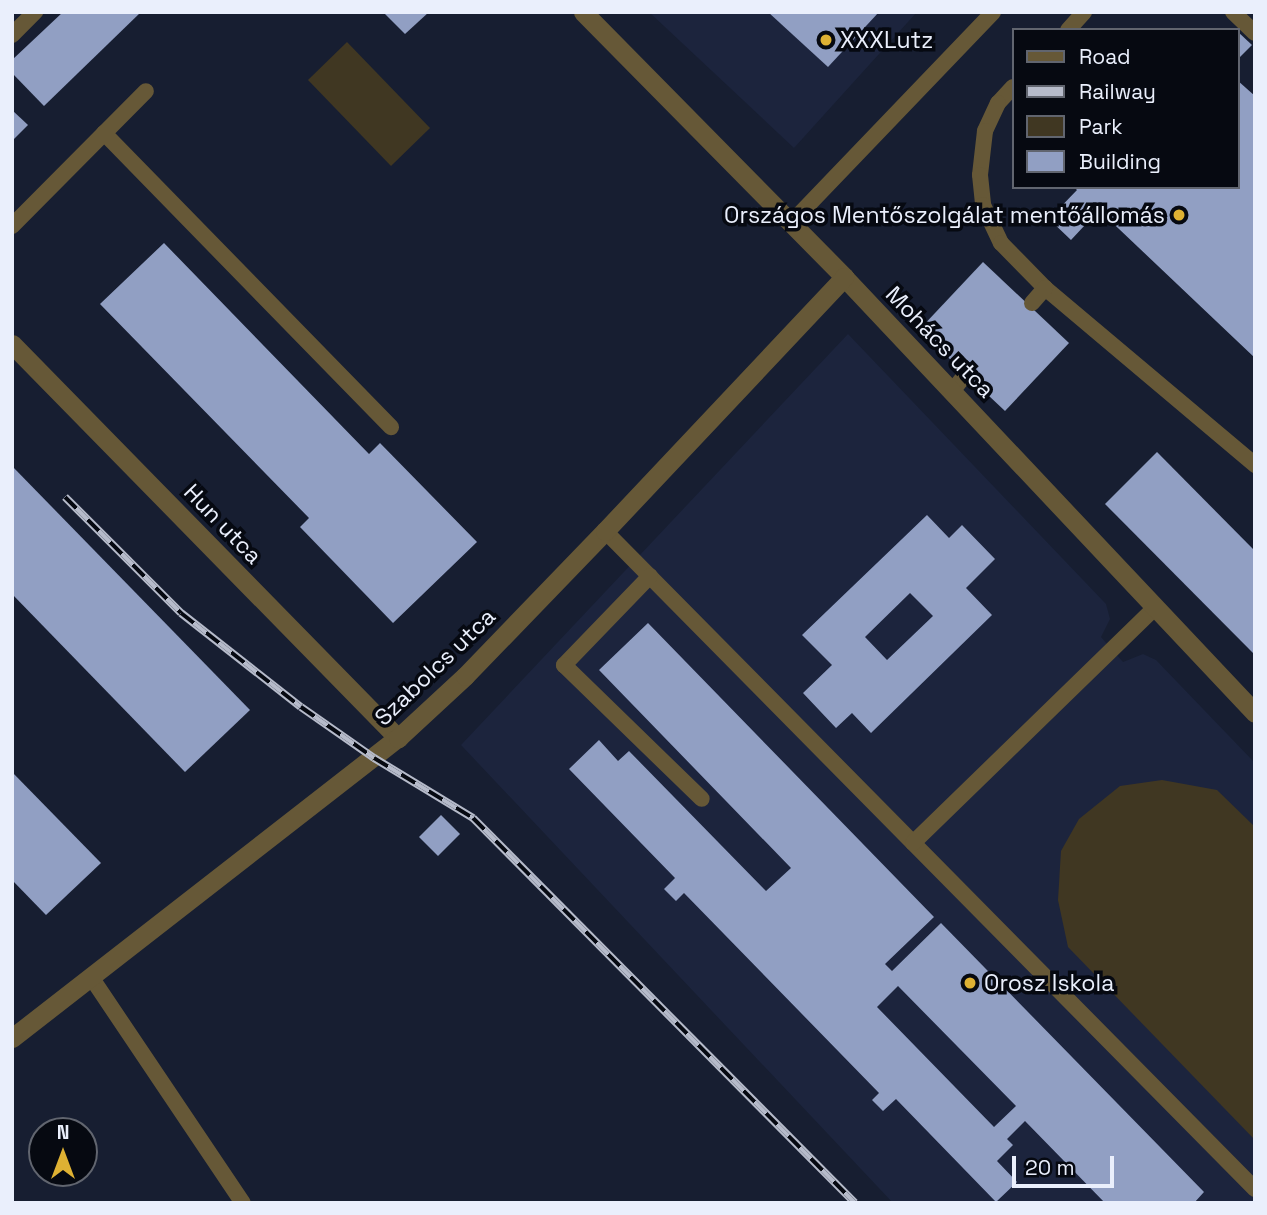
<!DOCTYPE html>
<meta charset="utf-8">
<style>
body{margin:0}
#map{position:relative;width:1267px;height:1215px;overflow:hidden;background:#171e31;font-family:"Space Grotesk",sans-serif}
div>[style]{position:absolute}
.built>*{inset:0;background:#1c243d}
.green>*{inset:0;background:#403722}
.building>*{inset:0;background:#919fc3}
.service>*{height:16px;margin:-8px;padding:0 8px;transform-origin:8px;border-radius:8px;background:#665837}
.minor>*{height:19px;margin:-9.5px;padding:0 9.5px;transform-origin:9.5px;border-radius:9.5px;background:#665837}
.rail>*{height:8px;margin-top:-4px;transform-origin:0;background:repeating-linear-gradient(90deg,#060911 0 16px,#b6bbca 0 32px);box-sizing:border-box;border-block:2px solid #b6bbca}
.dots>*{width:19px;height:19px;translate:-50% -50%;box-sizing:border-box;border:4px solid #060911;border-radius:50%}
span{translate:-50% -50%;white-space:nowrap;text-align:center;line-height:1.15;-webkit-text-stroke:7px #060911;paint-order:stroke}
.poi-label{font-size:23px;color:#eaeffc}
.left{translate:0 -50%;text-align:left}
.right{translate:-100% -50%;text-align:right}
.street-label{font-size:23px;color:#eaeffc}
.frame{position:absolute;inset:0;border:14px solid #eaeffc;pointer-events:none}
.legend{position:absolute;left:1012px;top:28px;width:228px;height:161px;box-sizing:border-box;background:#060911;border:2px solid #61656f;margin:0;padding:9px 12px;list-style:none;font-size:21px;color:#eaeffc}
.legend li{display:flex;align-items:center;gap:14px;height:35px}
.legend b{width:35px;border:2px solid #61656f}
.north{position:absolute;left:28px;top:1117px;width:70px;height:70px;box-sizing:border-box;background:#060911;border:2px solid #61656f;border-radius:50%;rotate:0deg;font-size:19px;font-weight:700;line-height:28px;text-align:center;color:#eaeffc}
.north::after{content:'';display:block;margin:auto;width:24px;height:32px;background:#deb133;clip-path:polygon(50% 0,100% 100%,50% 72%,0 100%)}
.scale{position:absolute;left:1012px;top:1156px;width:102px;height:32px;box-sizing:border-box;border:4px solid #eaeffc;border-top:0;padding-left:9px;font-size:21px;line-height:24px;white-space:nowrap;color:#eaeffc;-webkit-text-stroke:5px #060911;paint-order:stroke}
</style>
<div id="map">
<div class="built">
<div style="clip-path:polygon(649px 12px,917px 12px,794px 148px)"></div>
<div style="clip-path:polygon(848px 334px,1106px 604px,1110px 619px,1101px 637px,1123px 662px,1143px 654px,1156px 660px,1255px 763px,1255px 1203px,893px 1203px,461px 745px)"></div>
</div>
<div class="green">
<div style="clip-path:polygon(347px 42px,430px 128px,391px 166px,308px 80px)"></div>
<div style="clip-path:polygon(1162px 780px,1217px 790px,1255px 827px,1255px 1140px,1068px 947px,1058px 900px,1061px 851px,1079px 819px,1120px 786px)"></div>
</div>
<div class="building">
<div style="clip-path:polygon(63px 12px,141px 12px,44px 106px,12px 73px,12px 60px)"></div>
<div style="clip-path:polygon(383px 12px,429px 12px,405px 34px)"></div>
<div style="clip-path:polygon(768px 12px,879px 12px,828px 67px)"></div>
<div style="clip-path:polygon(1237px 31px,1252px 45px,1237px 60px)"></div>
<div style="clip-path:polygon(1237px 80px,1255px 96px,1255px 358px,1099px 210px,1071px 240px,1049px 219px,1077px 190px,1074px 187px,1237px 187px)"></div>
<div style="clip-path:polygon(12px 110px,28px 125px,12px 141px)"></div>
<div style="clip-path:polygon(164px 243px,369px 454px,380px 443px,477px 542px,393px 623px,300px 527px,309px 518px,100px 304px)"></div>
<div style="clip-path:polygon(983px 262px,1069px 343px,1005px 411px,919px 330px)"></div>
<div style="clip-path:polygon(1157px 452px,1255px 551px,1255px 655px,1105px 504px)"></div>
<div style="clip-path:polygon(12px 466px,250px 710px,185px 772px,12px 594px)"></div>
<div style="clip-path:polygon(evenodd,927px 515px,949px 538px,962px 525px,995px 559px,966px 588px,992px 615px,871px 733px,852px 713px,836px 728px,803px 693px,832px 665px,802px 635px,927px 515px,910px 593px,933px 616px,887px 660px,865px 637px,910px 593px)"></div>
<div style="clip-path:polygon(evenodd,648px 623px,934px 917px,885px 964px,892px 971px,941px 923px,1204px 1192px,1194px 1203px,1105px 1203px,1025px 1121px,1007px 1139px,1013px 1145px,997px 1161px,1017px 1182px,996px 1202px,896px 1099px,883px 1111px,872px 1100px,879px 1093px,684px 893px,676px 901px,664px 889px,675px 878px,569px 769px,599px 740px,618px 761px,629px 751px,766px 891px,791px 868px,599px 670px,648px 623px,898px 986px,1016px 1106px,994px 1127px,877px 1007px,898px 986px)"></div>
<div style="clip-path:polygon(12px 772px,101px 863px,46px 915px,12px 880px)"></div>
<div style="clip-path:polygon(441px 815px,460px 834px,438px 856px,419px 837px)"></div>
</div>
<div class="service">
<div style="left:1233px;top:12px;width:30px;rotate:44deg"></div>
<div style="left:1068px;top:30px;width:24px;rotate:-48deg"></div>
<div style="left:12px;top:35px;width:33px;rotate:-45deg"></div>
<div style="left:1013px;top:87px;width:22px;rotate:133deg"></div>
<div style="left:998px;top:103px;width:31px;rotate:115deg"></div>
<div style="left:985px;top:131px;width:44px;rotate:96.5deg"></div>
<div style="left:980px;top:175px;width:30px;rotate:84deg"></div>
<div style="left:983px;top:205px;width:42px;rotate:64.7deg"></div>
<div style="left:1001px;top:243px;width:63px;rotate:45.6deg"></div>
<div style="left:1045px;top:288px;width:275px;rotate:40.1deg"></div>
<div style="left:104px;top:133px;width:411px;rotate:45.7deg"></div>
<div style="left:791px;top:223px;width:292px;rotate:-46.2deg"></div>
<div style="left:12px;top:226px;width:190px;rotate:-45.2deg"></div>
<div style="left:1032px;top:303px;width:20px;rotate:-49deg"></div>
<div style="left:953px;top:390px;width:21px;rotate:-51deg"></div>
<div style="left:605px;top:531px;width:925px;rotate:45.35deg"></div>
<div style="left:650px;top:576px;width:124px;rotate:134deg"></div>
<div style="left:564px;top:665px;width:192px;rotate:44.2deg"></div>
<div style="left:913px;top:843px;width:336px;rotate:-44.2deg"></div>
<div style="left:91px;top:977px;width:272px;rotate:56.1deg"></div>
</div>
<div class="minor">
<div style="left:583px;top:12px;width:372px;rotate:45.4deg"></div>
<div style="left:844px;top:277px;width:599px;rotate:46.69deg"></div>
<div style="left:12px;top:344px;width:552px;rotate:45.59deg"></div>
<div style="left:12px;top:1038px;width:489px;rotate:-37.9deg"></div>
<div style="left:398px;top:738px;width:91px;rotate:-42.8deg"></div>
<div style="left:465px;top:676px;width:202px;rotate:-46deg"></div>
<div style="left:605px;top:531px;width:349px;rotate:-46.7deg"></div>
</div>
<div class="rail">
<div style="left:65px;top:497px;width:164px;rotate:45deg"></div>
<div style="left:181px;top:613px;width:152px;rotate:38.1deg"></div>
<div style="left:301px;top:707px;width:89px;rotate:34.9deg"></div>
<div style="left:374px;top:758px;width:116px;rotate:31.2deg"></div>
<div style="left:473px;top:818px;width:542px;rotate:45.22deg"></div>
</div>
<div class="dots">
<div style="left:826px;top:40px;background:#deb133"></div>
<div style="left:1179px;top:215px;background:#deb133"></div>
<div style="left:970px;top:983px;background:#deb133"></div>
</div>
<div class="poi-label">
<span class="left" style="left:840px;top:40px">XXXLutz</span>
<span class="right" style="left:1165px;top:215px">Országos Mentőszolgálat mentőállomás</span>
<span class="left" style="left:984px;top:983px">Orosz Iskola</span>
</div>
<div class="street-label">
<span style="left:940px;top:342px;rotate:46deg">Mohács utca</span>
<span style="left:223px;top:524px;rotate:46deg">Hun utca</span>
<span style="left:435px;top:667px;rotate:-44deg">Szabolcs utca</span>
</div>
<div class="frame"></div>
<ul class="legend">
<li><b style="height:9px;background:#665837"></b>Road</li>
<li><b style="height:9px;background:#b6bbca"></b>Railway</li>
<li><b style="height:19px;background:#403722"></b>Park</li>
<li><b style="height:19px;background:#919fc3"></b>Building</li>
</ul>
<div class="north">N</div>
<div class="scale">20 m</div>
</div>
